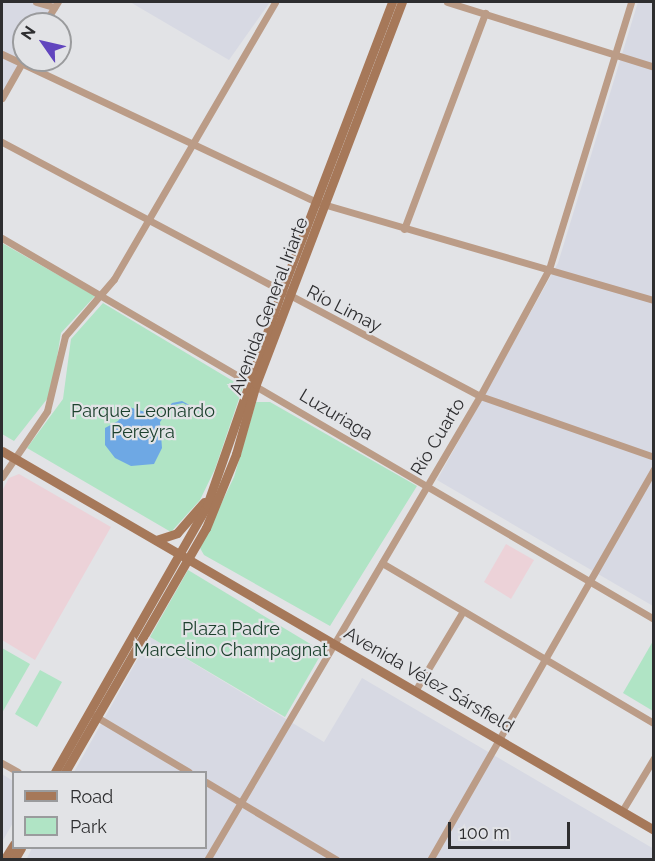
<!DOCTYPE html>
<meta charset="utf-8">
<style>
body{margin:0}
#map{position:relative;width:655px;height:861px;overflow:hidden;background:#e2e3e6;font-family:Raleway,sans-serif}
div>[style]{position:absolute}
.built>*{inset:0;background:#d7d9e3}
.education>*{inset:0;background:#ecd2d8}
.green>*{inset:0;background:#b0e4c5}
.water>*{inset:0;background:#6ea8e4}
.street>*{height:7px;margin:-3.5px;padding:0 3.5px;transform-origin:3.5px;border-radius:3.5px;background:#bb9c87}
.secondary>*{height:9px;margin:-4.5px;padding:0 4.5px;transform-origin:4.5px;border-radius:4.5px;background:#a67859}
span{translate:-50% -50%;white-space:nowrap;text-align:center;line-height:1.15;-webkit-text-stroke:4.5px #e2e3e6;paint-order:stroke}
.street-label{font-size:18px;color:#2e2e30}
.park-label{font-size:18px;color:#1d412e}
.frame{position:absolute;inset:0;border:3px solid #2e2e30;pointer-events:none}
.legend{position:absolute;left:12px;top:771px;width:195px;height:78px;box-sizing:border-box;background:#e2e3e6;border:2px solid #9a9b9d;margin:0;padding:8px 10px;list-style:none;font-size:18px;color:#2e2e30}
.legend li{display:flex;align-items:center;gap:12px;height:30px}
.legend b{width:30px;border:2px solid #9a9b9d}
.north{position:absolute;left:12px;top:12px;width:60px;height:60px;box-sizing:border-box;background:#e2e3e6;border:2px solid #9a9b9d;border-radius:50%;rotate:304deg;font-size:16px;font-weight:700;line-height:24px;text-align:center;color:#2e2e30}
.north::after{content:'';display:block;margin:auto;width:21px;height:27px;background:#6145be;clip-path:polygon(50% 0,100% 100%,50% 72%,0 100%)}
.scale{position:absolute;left:448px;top:822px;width:122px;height:27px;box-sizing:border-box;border:3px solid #2e2e30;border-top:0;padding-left:8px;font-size:18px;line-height:21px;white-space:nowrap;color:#2e2e30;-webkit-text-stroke:4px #e2e3e6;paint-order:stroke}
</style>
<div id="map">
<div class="built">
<div style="clip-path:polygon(2px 2px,55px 2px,42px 24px,24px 24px,24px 56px,2px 95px)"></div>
<div style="clip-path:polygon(130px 2px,270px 2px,229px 60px)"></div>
<div style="clip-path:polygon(638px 2px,653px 2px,653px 606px,437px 480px,558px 263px)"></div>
<div style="clip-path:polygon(150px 637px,324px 742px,362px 678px,654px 849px,653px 860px,26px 860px,32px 848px,206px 848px,206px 772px,74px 772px)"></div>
<div style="clip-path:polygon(2px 774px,13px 781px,14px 821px,2px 842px)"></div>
</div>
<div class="education">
<div style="clip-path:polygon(19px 474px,111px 527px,35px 660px,2px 640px,2px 491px,9px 478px)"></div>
<div style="clip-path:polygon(506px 544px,534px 560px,511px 599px,484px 582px)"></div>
</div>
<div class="green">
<div style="clip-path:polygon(2px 243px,95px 296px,61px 333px,51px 394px,14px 441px,2px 434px)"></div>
<div style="clip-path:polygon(103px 303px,243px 387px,215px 469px,200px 500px,171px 532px,27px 448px,63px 399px,71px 339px)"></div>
<div style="clip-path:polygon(256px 402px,270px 402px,417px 486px,330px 626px,204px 555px,200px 548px,234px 477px)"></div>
<div style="clip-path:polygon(188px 570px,317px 648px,320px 656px,285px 717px,150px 637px)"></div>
<div style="clip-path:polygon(653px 641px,653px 711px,623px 693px)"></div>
<div style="clip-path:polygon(2px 648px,30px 664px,2px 713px)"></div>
<div style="clip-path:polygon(40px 670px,62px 682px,37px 727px,15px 714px)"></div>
</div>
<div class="water">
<div style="clip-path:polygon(182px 401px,204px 413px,219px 413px,204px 414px,183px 403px,173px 405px,160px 422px,162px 448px,154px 464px,131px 466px,115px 458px,105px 445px,105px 428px,118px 421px,129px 407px,161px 417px,172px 403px)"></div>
</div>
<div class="street">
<div style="left:36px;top:2px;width:19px;rotate:16deg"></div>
<div style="left:447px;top:2px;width:217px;rotate:17.4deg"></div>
<div style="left:44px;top:24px;width:26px;rotate:-58deg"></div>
<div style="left:2px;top:54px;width:347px;rotate:25.2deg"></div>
<div style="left:316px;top:202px;width:352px;rotate:16.2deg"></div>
<div style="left:2px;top:98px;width:43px;rotate:-60.4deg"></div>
<div style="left:2px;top:142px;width:541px;rotate:27.99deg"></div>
<div style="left:480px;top:396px;width:184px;rotate:19.3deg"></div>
<div style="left:404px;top:229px;width:231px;rotate:-69.4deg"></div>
<div style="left:2px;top:238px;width:755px;rotate:30.3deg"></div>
<div style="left:2px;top:477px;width:80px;rotate:-55.7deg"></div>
<div style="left:47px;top:411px;width:77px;rotate:-76.5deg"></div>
<div style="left:65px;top:336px;width:75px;rotate:-49.3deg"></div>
<div style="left:114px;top:279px;width:320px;rotate:-59.8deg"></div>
<div style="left:382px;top:563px;width:316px;rotate:30.5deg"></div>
<div style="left:415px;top:691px;width:93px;rotate:-59deg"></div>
<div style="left:95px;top:716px;width:109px;rotate:30.8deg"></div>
<div style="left:2px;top:763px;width:18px;rotate:29deg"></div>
<div style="left:206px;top:782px;width:152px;rotate:30.8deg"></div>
<div style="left:622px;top:811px;width:62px;rotate:-58.9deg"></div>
<div style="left:207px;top:860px;width:538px;rotate:-59.53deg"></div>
<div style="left:480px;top:396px;width:145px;rotate:-61.5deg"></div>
<div style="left:549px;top:269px;width:279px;rotate:-72.9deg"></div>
<div style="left:430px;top:860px;width:451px;rotate:-60.2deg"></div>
</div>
<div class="secondary">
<div style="left:2px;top:451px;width:754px;rotate:30.17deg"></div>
<div style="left:156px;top:540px;width:22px;rotate:-18deg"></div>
<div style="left:177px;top:533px;width:41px;rotate:-48.9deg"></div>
<div style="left:55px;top:772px;width:307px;rotate:-60.3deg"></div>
<div style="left:207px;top:505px;width:225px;rotate:-70.8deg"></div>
<div style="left:281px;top:293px;width:311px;rotate:-69.1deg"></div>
<div style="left:65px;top:772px;width:282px;rotate:-60deg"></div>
<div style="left:206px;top:528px;width:80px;rotate:-67.9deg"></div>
<div style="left:236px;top:454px;width:73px;rotate:-74.1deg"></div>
<div style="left:256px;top:384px;width:409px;rotate:-69.1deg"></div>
<div style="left:4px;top:860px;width:19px;rotate:-58deg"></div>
<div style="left:14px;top:860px;width:14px;rotate:-60deg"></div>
</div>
<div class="street-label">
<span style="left:269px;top:306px;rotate:-69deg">Avenida General Iriarte</span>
<span style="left:344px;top:309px;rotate:27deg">Río Limay</span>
<span style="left:336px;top:415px;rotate:31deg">Luzuriaga</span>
<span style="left:438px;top:437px;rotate:-59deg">Río Cuarto</span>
<span style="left:429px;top:680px;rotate:30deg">Avenida Vélez Sársfield</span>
</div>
<div class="park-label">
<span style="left:143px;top:422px">Parque Leonardo<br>Pereyra</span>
<span style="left:231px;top:640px">Plaza Padre<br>Marcelino Champagnat</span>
</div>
<div class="frame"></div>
<ul class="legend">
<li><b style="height:8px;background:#a67859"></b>Road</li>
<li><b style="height:16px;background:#b0e4c5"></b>Park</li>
</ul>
<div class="north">N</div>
<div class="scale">100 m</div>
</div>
